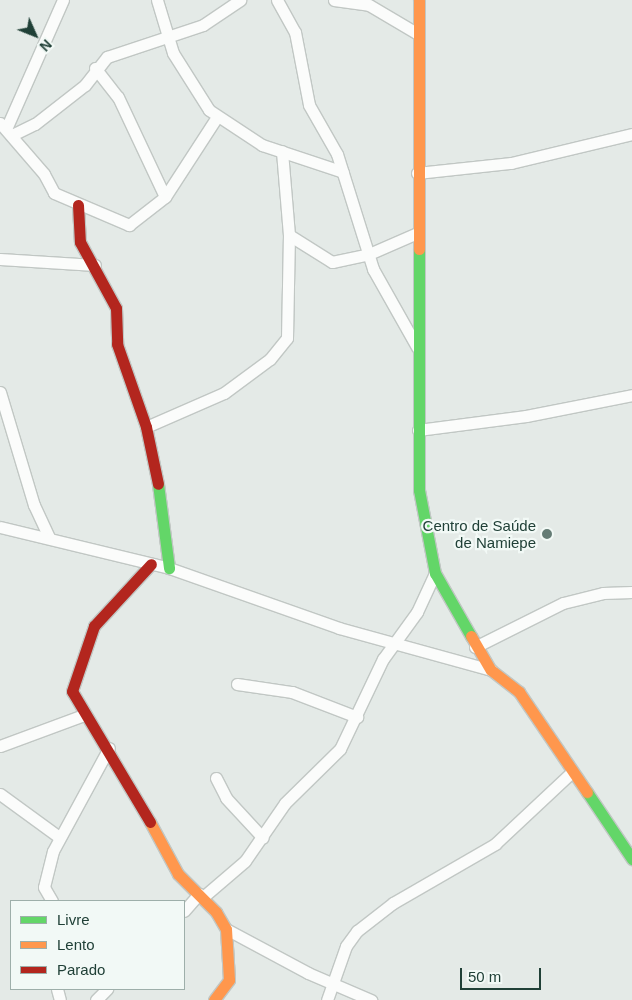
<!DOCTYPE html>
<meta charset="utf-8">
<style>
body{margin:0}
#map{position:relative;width:632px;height:1000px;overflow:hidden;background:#e4eae7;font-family:Helvetica,sans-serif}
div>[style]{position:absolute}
.roads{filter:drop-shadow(1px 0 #c1c7c4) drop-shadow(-1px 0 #c1c7c4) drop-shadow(0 1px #c1c7c4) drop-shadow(0 -1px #c1c7c4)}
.street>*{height:11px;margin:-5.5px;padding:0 5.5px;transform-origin:5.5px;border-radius:5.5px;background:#fbfcfb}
.fast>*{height:11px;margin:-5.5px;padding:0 5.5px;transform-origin:5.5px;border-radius:5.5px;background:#63d668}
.slow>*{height:11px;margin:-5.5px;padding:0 5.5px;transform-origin:5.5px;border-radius:5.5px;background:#ff974d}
.jam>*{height:11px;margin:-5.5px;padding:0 5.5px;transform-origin:5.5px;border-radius:5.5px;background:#b3261e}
.dots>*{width:14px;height:14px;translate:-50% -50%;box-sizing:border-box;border:2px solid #f2f9f6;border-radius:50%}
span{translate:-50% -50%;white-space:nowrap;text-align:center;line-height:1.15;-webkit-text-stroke:4.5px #f2f9f6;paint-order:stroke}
.poi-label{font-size:15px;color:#204037}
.right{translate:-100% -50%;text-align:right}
.legend{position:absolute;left:10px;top:900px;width:175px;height:90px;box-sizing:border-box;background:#f2f9f6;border:1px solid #9eafaa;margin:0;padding:6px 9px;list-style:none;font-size:15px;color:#204037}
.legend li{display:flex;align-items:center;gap:10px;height:25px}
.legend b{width:25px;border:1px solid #9eafaa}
.north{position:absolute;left:10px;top:10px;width:50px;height:50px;-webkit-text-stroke:4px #f2f9f6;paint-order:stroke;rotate:134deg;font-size:14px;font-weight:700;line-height:20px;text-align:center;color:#204037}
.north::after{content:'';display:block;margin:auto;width:18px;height:22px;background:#204037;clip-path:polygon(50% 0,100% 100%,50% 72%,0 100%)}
.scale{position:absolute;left:460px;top:968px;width:81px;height:22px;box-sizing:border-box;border:2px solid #204037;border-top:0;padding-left:6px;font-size:15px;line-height:18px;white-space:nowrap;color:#204037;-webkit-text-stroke:4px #f2f9f6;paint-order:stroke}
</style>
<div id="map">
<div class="roads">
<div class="street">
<div style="left:157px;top:0;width:55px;rotate:73.2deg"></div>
<div style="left:173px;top:53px;width:67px;rotate:57.7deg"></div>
<div style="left:209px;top:110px;width:64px;rotate:33.4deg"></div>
<div style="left:262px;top:145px;width:85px;rotate:18.4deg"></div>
<div style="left:277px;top:0;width:37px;rotate:61deg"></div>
<div style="left:295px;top:32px;width:74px;rotate:79.1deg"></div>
<div style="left:309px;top:105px;width:56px;rotate:60.3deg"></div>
<div style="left:337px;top:154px;width:121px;rotate:72.6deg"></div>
<div style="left:373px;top:269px;width:90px;rotate:60.6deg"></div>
<div style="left:334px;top:0;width:35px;rotate:8deg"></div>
<div style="left:369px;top:5px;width:57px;rotate:30.6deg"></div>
<div style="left:95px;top:68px;width:37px;rotate:52deg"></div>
<div style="left:118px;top:97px;width:110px;rotate:64.8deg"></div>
<div style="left:0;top:123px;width:67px;rotate:49.2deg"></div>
<div style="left:44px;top:174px;width:21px;rotate:62deg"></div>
<div style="left:54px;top:193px;width:82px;rotate:23.1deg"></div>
<div style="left:129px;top:225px;width:46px;rotate:-37.9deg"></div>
<div style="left:165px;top:197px;width:95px;rotate:-57deg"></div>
<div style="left:6px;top:129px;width:141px;rotate:-66.2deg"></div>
<div style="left:12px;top:135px;width:25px;rotate:-26deg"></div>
<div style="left:35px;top:124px;width:63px;rotate:-38deg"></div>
<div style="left:85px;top:85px;width:36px;rotate:-52deg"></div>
<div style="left:107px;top:57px;width:101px;rotate:-18.4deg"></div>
<div style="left:203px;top:25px;width:45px;rotate:-34deg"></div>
<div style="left:417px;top:173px;width:95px;rotate:-6.1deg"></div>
<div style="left:511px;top:163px;width:124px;rotate:-13.5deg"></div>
<div style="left:289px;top:235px;width:51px;rotate:32.1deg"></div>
<div style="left:332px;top:262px;width:38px;rotate:-12deg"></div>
<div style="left:369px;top:254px;width:52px;rotate:-23.6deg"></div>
<div style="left:0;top:259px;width:95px;rotate:3.6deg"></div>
<div style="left:0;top:392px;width:118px;rotate:73.3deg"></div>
<div style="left:34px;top:505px;width:35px;rotate:65deg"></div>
<div style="left:146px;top:427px;width:85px;rotate:-23.6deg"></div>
<div style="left:224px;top:393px;width:57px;rotate:-36.5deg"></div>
<div style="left:270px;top:359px;width:27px;rotate:-51deg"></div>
<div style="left:287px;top:338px;width:103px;rotate:-88.9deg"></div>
<div style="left:289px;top:235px;width:84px;rotate:-94.8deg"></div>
<div style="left:418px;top:430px;width:109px;rotate:-7.4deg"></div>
<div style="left:526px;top:416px;width:108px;rotate:-11.2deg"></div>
<div style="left:0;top:527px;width:174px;rotate:13.6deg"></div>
<div style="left:169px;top:568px;width:180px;rotate:19.4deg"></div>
<div style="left:339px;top:628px;width:158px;rotate:15.4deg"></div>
<div style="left:475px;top:647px;width:98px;rotate:-26.6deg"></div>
<div style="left:563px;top:603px;width:41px;rotate:-14deg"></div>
<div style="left:603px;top:593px;width:29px;rotate:-2deg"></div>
<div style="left:237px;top:684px;width:56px;rotate:8.3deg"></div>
<div style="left:292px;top:692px;width:70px;rotate:21deg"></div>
<div style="left:0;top:746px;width:90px;rotate:-20.3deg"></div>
<div style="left:216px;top:778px;width:22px;rotate:63deg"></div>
<div style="left:226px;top:798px;width:54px;rotate:47.2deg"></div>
<div style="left:0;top:794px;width:73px;rotate:36.1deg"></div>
<div style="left:203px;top:897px;width:55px;rotate:-40.6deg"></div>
<div style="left:245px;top:861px;width:70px;rotate:-55.4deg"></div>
<div style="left:285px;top:803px;width:77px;rotate:-44.5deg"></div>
<div style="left:340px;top:749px;width:100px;rotate:-64.5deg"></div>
<div style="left:383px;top:659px;width:58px;rotate:-54.1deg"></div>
<div style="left:417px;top:612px;width:43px;rotate:-65.2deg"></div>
<div style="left:52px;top:901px;width:16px;rotate:-120deg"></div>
<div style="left:44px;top:887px;width:37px;rotate:-76deg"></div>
<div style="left:53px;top:851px;width:117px;rotate:-61.5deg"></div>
<div style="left:184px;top:911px;width:23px;rotate:-49deg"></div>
<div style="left:226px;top:929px;width:93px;rotate:28.2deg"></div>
<div style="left:308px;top:973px;width:69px;rotate:23.2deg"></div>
<div style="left:57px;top:989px;width:11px;rotate:75deg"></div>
<div style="left:96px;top:1000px;width:16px;rotate:-45deg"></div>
<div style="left:327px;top:1000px;width:57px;rotate:-70.6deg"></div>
<div style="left:346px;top:946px;width:19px;rotate:-54deg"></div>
<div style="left:357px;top:931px;width:46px;rotate:-37.9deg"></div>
<div style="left:393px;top:903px;width:118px;rotate:-30deg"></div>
<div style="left:495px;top:844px;width:105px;rotate:-43.1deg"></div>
</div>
<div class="fast">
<div style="left:419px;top:249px;width:241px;rotate:90deg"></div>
<div style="left:419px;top:490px;width:85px;rotate:79.1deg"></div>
<div style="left:435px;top:573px;width:73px;rotate:60.3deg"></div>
<div style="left:158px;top:484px;width:85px;rotate:82.5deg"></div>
<div style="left:587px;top:792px;width:81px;rotate:56.1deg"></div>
</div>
<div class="slow">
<div style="left:419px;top:0;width:249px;rotate:90deg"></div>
<div style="left:471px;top:636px;width:39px;rotate:60deg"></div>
<div style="left:491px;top:670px;width:36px;rotate:38deg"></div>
<div style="left:519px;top:692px;width:121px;rotate:55.8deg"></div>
<div style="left:150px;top:822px;width:59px;rotate:61.7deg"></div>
<div style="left:178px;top:874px;width:54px;rotate:45deg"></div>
<div style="left:216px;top:912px;width:20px;rotate:60deg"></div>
<div style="left:226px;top:929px;width:51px;rotate:86.6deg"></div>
<div style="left:229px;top:980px;width:25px;rotate:127deg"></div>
</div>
<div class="jam">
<div style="left:78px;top:205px;width:37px;rotate:87deg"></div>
<div style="left:80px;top:242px;width:75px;rotate:61.4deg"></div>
<div style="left:116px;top:308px;width:36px;rotate:88deg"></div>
<div style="left:117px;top:344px;width:88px;rotate:70.7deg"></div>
<div style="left:146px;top:427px;width:58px;rotate:78.1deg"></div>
<div style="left:150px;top:822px;width:152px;rotate:-120.8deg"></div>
<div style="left:72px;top:691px;width:69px;rotate:-71.3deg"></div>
<div style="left:94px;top:626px;width:84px;rotate:-47.4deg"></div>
</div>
</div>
<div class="dots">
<div style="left:547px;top:534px;background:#657c75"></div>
</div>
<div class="poi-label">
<span class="right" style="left:536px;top:534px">Centro de Saúde<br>de Namiepe</span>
</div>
<ul class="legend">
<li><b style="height:6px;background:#63d668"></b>Livre</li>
<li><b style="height:6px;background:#ff974d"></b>Lento</li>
<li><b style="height:6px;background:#b3261e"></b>Parado</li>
</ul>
<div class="north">N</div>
<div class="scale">50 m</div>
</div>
